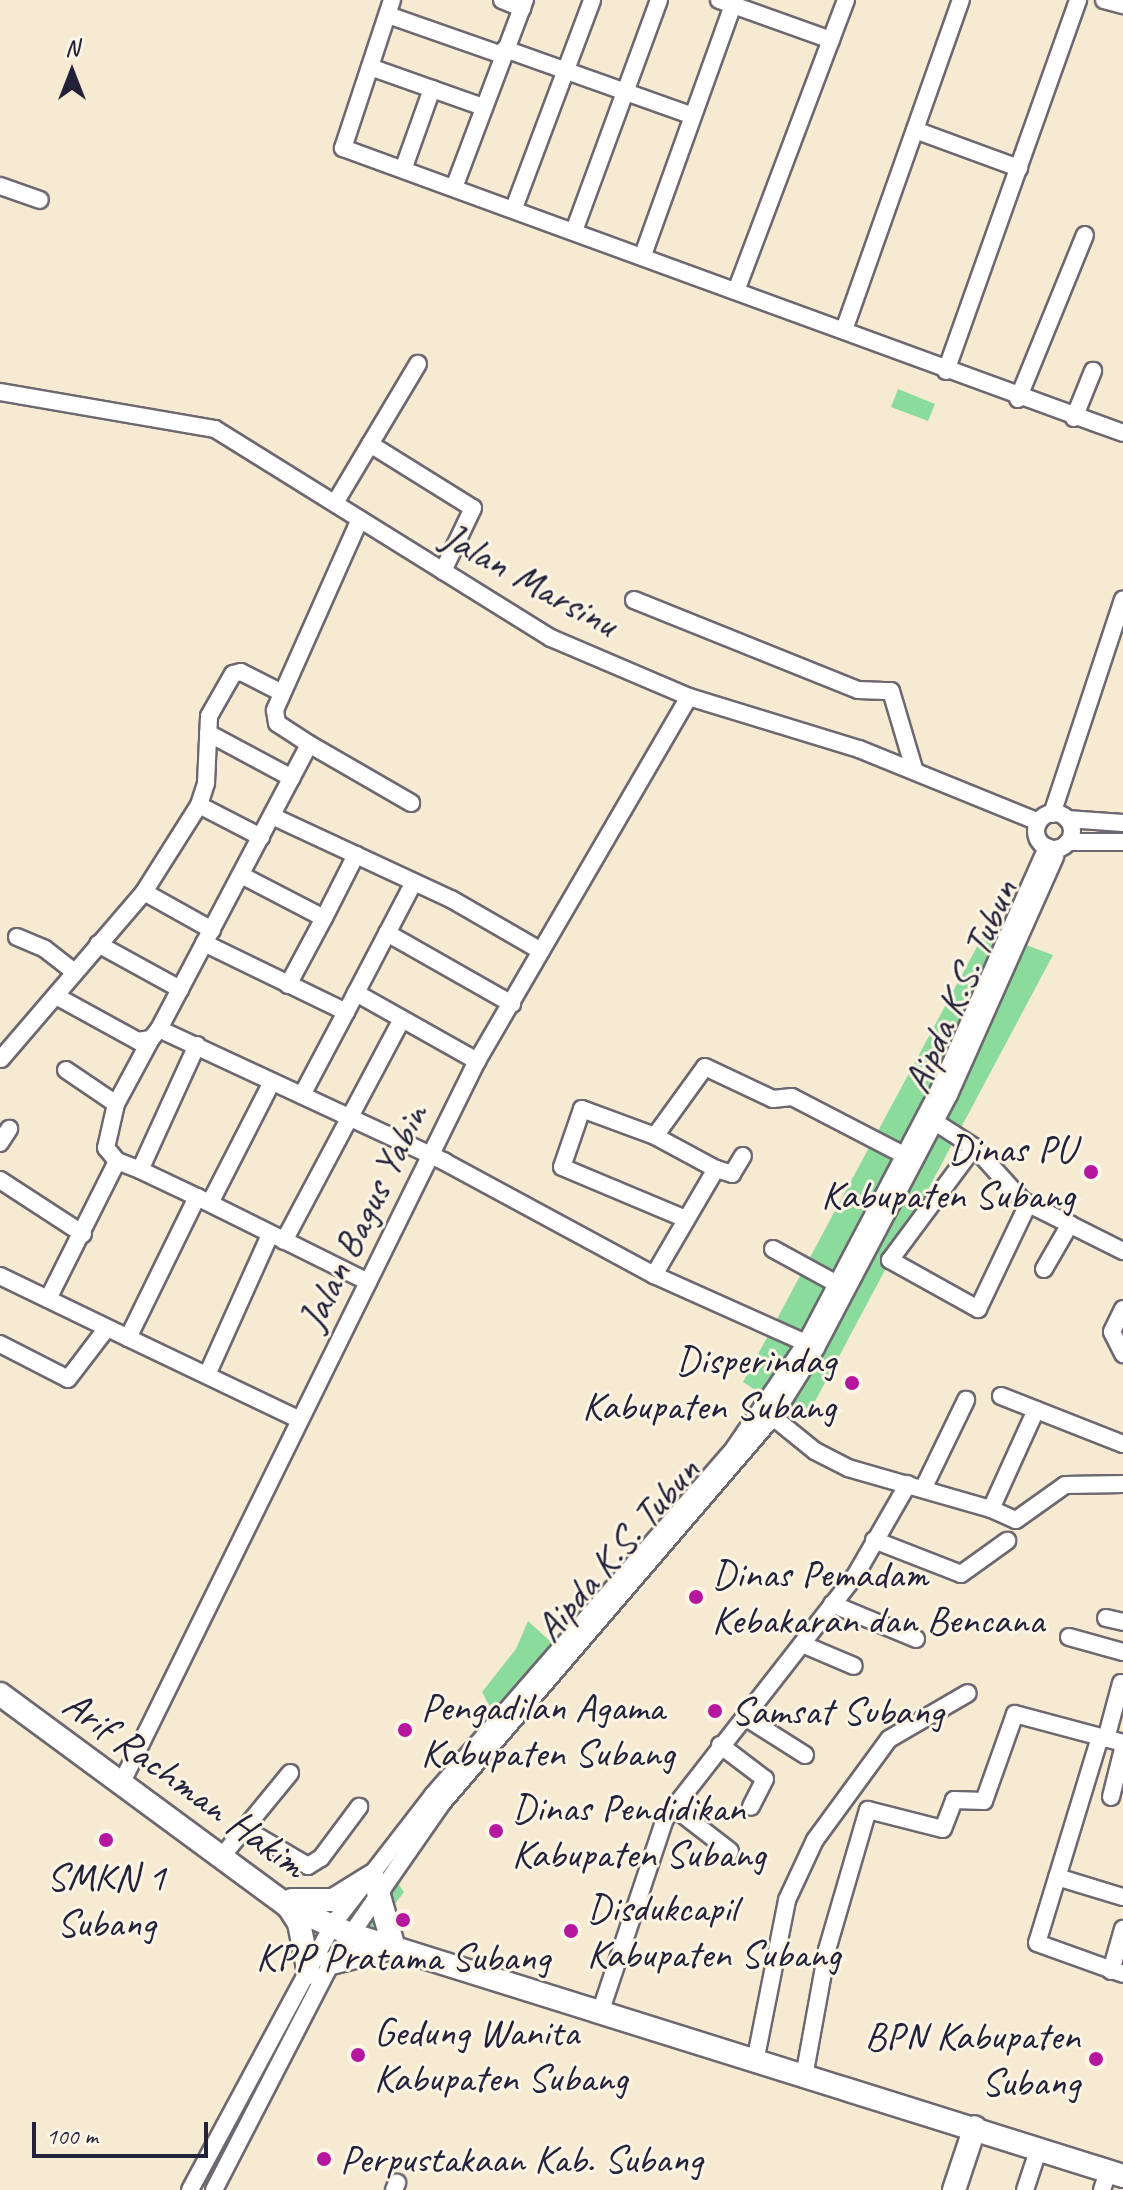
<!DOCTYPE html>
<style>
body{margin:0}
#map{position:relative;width:1123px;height:2190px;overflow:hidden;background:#f7ead3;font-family:Caveat,sans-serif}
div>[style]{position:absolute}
.green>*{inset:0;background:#8adb9c}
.roads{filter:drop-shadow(2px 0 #6d6870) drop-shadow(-2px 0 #6d6870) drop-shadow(0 2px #6d6870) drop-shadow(0 -2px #6d6870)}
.minor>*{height:16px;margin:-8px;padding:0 8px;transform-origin:8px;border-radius:8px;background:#fff}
.minor>.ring{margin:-8px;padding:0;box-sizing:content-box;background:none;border:16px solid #fff;border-radius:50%}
.major>*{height:22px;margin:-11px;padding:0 11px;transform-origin:11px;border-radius:11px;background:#fff}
.dots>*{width:22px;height:22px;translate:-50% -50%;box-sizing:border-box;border:4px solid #fcf5e5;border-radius:50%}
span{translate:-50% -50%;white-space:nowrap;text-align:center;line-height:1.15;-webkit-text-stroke:6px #fcf5e5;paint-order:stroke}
.street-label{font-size:40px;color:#22223b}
.poi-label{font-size:40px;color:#22223b}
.right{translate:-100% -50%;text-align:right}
.left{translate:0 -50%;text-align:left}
.north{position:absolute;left:32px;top:32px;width:80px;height:80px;-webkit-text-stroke:6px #fcf5e5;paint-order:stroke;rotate:0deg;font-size:22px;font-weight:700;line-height:32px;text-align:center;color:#22223b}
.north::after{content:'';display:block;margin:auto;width:28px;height:36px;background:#22223b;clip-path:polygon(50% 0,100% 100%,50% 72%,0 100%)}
.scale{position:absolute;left:32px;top:2122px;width:176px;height:36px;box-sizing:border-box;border:4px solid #22223b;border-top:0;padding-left:10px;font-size:24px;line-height:28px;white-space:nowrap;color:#22223b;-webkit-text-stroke:6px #fcf5e5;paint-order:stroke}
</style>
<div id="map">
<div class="green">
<div style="clip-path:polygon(898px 389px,935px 404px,928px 421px,891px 407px)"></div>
<div style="clip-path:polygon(986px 930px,1053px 955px,804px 1422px,743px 1382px)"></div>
<div style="clip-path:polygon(528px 1621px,563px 1653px,500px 1726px,482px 1692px,516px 1649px)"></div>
<div style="clip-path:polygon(387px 1868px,404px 1892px,388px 1913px,388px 1943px,350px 1929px,349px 1920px)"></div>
</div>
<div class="roads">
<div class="minor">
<div style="left:392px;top:0;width:156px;rotate:108.3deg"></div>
<div style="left:343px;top:148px;width:830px;rotate:20.07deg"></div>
<div style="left:502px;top:0;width:22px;rotate:22deg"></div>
<div style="left:719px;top:0;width:119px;rotate:19.7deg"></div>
<div style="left:1104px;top:0;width:20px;rotate:15deg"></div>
<div style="left:388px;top:15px;width:121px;rotate:19.3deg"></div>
<div style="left:505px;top:49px;width:196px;rotate:19.6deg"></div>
<div style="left:370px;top:67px;width:120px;rotate:19.5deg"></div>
<div style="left:915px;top:130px;width:111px;rotate:20.1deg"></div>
<div style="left:404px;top:167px;width:83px;rotate:-70.3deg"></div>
<div style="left:455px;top:185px;width:198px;rotate:-69.3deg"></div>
<div style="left:0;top:186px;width:42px;rotate:19.3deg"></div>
<div style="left:514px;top:208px;width:222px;rotate:-69.4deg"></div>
<div style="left:574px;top:231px;width:246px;rotate:-69.8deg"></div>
<div style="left:643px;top:255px;width:271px;rotate:-70.2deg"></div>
<div style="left:736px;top:291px;width:311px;rotate:-69.3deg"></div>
<div style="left:844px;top:330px;width:350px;rotate:-70.5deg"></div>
<div style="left:946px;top:371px;width:394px;rotate:-70.4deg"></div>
<div style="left:0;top:392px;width:218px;rotate:9.8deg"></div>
<div style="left:215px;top:429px;width:396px;rotate:31.9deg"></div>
<div style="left:551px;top:638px;width:150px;rotate:23.1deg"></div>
<div style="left:689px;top:697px;width:178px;rotate:17deg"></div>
<div style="left:859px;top:749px;width:194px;rotate:22.1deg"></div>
<div style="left:1018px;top:399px;width:177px;rotate:-67.8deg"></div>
<div style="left:1074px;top:418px;width:51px;rotate:-68deg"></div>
<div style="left:370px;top:444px;width:121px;rotate:31.9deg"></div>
<div style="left:473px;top:508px;width:70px;rotate:115.5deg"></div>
<div style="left:335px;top:503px;width:162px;rotate:-59.2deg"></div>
<div style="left:634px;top:600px;width:241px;rotate:21.9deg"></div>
<div style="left:858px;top:690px;width:33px;rotate:2deg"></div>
<div style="left:891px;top:691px;width:84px;rotate:73.5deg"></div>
<div style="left:208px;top:733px;width:95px;rotate:28.2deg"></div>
<div style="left:309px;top:744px;width:118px;rotate:30deg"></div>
<div style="left:199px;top:805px;width:70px;rotate:27.3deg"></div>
<div class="ring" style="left:1036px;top:813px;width:20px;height:20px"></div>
<div style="left:1052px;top:814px;width:226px;rotate:-71.7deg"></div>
<div style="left:272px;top:816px;width:197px;rotate:24.9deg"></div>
<div style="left:451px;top:899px;width:104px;rotate:30deg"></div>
<div style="left:1067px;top:819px;width:56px;rotate:4.1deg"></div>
<div style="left:1068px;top:842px;width:55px"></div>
<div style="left:241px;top:875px;width:93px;rotate:27.4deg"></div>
<div style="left:324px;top:918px;width:71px;rotate:-63.1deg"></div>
<div style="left:144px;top:892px;width:103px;rotate:-57.7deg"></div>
<div style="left:199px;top:805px;width:23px;rotate:-72deg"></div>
<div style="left:206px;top:783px;width:67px;rotate:-87.4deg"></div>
<div style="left:209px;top:716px;width:48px;rotate:-60.3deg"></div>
<div style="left:233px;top:674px;width:8px;rotate:-14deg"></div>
<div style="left:241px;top:672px;width:46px;rotate:27.1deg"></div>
<div style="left:387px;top:933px;width:144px;rotate:29.6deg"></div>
<div style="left:17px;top:937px;width:30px;rotate:23deg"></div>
<div style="left:45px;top:949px;width:37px;rotate:38deg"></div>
<div style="left:204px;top:943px;width:158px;rotate:25.9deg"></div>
<div style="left:346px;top:1012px;width:144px;rotate:-62.4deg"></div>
<div style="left:98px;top:944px;width:94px;rotate:28.8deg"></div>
<div style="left:288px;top:985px;width:76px;rotate:-61.8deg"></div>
<div style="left:356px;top:993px;width:139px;rotate:29.3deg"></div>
<div style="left:56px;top:996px;width:94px;rotate:28.8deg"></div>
<div style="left:138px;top:1041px;width:13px;rotate:-9deg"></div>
<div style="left:151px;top:1039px;width:13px;rotate:-51deg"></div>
<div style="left:159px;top:1029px;width:322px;rotate:-62.2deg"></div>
<div style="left:309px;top:744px;width:38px;rotate:-147deg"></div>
<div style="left:277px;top:723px;width:13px;rotate:-99deg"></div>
<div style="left:275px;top:710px;width:207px;rotate:-66deg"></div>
<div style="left:159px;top:1029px;width:315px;rotate:24.9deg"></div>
<div style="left:445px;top:1162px;width:238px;rotate:28.4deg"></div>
<div style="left:654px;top:1275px;width:167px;rotate:24.1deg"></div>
<div style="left:197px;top:1045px;width:137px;rotate:114.5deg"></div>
<div style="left:140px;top:1170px;width:63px;rotate:25.3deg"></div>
<div style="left:1px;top:1059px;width:220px;rotate:-49.4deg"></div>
<div style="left:144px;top:892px;width:78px;rotate:29.2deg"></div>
<div style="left:66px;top:1070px;width:60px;rotate:34.2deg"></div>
<div style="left:302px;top:1095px;width:94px;rotate:-62.1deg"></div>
<div style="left:935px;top:1122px;width:46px;rotate:32.7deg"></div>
<div style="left:974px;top:1147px;width:141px;rotate:126.6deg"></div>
<div style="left:890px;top:1260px;width:101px;rotate:29.1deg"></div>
<div style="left:978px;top:1309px;width:116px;rotate:-64.5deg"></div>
<div style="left:655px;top:1136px;width:85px;rotate:-54.1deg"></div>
<div style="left:705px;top:1067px;width:75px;rotate:25.2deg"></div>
<div style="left:773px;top:1099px;width:19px;rotate:-6deg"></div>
<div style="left:792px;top:1097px;width:126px;rotate:27.4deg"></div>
<div style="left:0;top:1143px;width:17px;rotate:-57deg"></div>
<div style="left:974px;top:1147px;width:73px;rotate:47.8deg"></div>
<div style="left:1023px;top:1201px;width:112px;rotate:26.6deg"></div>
<div style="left:117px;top:1161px;width:17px;rotate:-130deg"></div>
<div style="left:106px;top:1148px;width:45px;rotate:-77.2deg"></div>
<div style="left:116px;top:1104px;width:74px;rotate:-61.7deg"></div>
<div style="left:716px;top:1169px;width:17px;rotate:17deg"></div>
<div style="left:732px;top:1174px;width:21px;rotate:-59deg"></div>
<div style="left:0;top:1180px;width:99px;rotate:33deg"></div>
<div style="left:210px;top:1203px;width:136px;rotate:-62.9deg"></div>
<div style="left:284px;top:1241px;width:251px;rotate:-62deg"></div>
<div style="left:773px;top:1249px;width:73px;rotate:28.7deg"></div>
<div style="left:1044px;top:1269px;width:52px;rotate:-60deg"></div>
<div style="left:654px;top:1275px;width:123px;rotate:-59.7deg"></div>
<div style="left:716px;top:1169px;width:69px;rotate:-151.6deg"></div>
<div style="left:655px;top:1136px;width:78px;rotate:-159.7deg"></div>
<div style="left:582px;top:1109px;width:61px;rotate:109deg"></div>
<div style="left:562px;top:1167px;width:134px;rotate:22.8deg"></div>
<div style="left:0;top:1276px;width:142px;rotate:25.8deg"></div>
<div style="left:48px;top:1299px;width:154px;rotate:-63.4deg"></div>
<div style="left:117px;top:1161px;width:25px;rotate:21deg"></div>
<div style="left:1123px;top:1309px;width:25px;rotate:116deg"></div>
<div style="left:1112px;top:1332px;width:25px;rotate:63deg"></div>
<div style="left:0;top:1344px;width:76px;rotate:27.2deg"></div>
<div style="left:68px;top:1379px;width:64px;rotate:-52.6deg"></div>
<div style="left:207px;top:1375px;width:154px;rotate:-65.8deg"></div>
<div style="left:1001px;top:1396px;width:131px;rotate:21.5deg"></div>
<div style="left:773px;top:1417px;width:54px;rotate:39deg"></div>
<div style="left:815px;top:1451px;width:37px;rotate:27deg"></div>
<div style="left:848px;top:1468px;width:149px;rotate:16deg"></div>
<div style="left:991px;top:1509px;width:109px;rotate:-65.6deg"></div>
<div style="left:298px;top:1419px;width:188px;rotate:-154.5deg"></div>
<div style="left:128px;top:1338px;width:157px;rotate:-63.9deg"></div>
<div style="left:197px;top:1197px;width:191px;rotate:26.4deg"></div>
<div style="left:924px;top:1487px;width:97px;rotate:-64.2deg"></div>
<div style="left:991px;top:1509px;width:27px;rotate:24deg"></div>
<div style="left:1016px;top:1520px;width:60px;rotate:-35.5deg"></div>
<div style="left:1065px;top:1485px;width:58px;rotate:-1deg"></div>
<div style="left:874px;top:1540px;width:93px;rotate:21.3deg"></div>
<div style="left:961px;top:1574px;width:57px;rotate:-35.7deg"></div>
<div style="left:832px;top:1604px;width:91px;rotate:22.6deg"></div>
<div style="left:1106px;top:1618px;width:17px;rotate:13deg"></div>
<div style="left:1069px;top:1637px;width:56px;rotate:15.5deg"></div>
<div style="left:802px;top:1644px;width:56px;rotate:22.9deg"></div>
<div style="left:745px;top:1717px;width:71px;rotate:32.3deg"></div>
<div style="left:1100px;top:1737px;width:215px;rotate:107deg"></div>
<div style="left:1037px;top:1943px;width:91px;rotate:19.8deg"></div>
<div style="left:1106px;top:1739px;width:58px;rotate:-75deg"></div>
<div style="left:720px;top:1745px;width:56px;rotate:37.1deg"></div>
<div style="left:765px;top:1779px;width:31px;rotate:117deg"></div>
<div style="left:123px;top:1780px;width:801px;rotate:-63.79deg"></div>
<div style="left:477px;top:1061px;width:421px;rotate:-59.8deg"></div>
<div style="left:1111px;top:1797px;width:49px;rotate:-76deg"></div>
<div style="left:673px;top:1807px;width:72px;rotate:37.7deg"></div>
<div style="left:245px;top:1829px;width:73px;rotate:30.4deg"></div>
<div style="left:308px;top:1866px;width:15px;rotate:-32deg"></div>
<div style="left:321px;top:1858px;width:64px;rotate:-53.3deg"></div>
<div style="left:223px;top:1855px;width:106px;rotate:-50.7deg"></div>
<div style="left:1057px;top:1877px;width:69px;rotate:16.9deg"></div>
<div style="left:1111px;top:1971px;width:44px;rotate:-74.1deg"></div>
<div style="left:600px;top:2013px;width:205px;rotate:-71.5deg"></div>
<div style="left:665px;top:1819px;width:308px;rotate:-52deg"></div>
<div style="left:855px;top:1576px;width:106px;rotate:-60.1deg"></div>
<div style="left:755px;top:2062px;width:165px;rotate:-78.8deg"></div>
<div style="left:787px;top:1900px;width:66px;rotate:-65deg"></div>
<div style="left:815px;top:1840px;width:125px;rotate:-53.8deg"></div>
<div style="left:889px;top:1739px;width:91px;rotate:-30.2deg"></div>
<div style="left:804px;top:2077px;width:129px;rotate:-79.7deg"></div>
<div style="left:827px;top:1950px;width:146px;rotate:-73.7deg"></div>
<div style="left:868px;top:1810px;width:77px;rotate:14.2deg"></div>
<div style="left:943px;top:1829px;width:31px;rotate:-69deg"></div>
<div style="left:954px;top:1800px;width:30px;rotate:2deg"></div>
<div style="left:984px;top:1801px;width:92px;rotate:-70.4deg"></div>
<div style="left:1015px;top:1714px;width:112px;rotate:15deg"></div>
<div style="left:190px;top:2190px;width:302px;rotate:-61.7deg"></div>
<div style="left:333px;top:1924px;width:163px;rotate:-52.2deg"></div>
<div style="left:433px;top:1795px;width:461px;rotate:-49deg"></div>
<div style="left:735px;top:1447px;width:126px;rotate:-55.7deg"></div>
<div style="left:806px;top:1343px;width:286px;rotate:-62.3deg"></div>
<div style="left:939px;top:1090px;width:266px;rotate:-66deg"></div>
<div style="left:214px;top:2190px;width:255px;rotate:-62.7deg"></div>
<div style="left:331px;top:1963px;width:196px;rotate:-55.2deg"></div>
<div style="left:443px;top:1802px;width:507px;rotate:-49.4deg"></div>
<div style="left:773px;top:1417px;width:81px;rotate:-58.1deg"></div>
<div style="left:816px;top:1348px;width:286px;rotate:-62.3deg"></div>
<div style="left:949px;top:1095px;width:261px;rotate:-66deg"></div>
<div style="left:394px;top:2190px;width:8px;rotate:-67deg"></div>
<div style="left:1025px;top:2190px;width:44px;rotate:-71.6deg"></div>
<div style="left:1102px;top:2190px;width:20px;rotate:-72deg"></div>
</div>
<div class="major">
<div style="left:0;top:1694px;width:358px;rotate:36.4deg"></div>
<div style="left:288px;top:1906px;width:68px;rotate:24.3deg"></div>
<div style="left:350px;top:1934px;width:810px;rotate:17.38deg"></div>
<div style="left:378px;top:1892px;width:58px;rotate:74.1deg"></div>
<div style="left:292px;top:1900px;width:41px"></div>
<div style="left:333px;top:1900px;width:46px;rotate:-31.6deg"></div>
<div style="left:288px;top:1906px;width:20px;rotate:57deg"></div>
<div style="left:299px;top:1923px;width:51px;rotate:78.7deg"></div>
<div style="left:331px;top:1963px;width:58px;rotate:-14deg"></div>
<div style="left:954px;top:2190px;width:66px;rotate:-71.6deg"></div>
</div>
</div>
<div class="dots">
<div style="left:1091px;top:1172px;background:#b5179e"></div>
<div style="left:852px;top:1383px;background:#b5179e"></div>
<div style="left:696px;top:1597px;background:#b5179e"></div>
<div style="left:715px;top:1711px;background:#b5179e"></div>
<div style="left:405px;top:1730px;background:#b5179e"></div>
<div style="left:496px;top:1831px;background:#b5179e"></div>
<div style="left:106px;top:1840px;background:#b5179e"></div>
<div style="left:403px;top:1920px;background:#b5179e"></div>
<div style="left:571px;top:1931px;background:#b5179e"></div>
<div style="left:358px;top:2055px;background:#b5179e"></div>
<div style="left:1096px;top:2059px;background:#b5179e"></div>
<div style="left:324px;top:2159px;background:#b5179e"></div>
</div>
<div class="street-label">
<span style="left:530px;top:580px;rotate:29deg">Jalan Marsinu</span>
<span style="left:960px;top:986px;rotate:-66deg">Aipda K.S. Tubun</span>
<span style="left:363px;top:1217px;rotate:-64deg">Jalan Bagus Yabin</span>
<span style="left:617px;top:1549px;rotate:-49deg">Aipda K.S. Tubun</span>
<span style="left:185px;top:1784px;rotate:36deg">Arif Rachman Hakim</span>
</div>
<div class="poi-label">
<span class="right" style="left:1075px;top:1172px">Dinas PU<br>Kabupaten Subang</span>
<span class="right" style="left:836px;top:1383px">Disperindag<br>Kabupaten Subang</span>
<span class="left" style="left:712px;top:1597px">Dinas Pemadam<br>Kebakaran dan Bencana</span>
<span class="left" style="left:421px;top:1730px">Pengadilan Agama<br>Kabupaten Subang</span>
<span class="left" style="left:731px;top:1711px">Samsat Subang</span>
<span class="left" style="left:512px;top:1831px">Dinas Pendidikan<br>Kabupaten Subang</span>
<span style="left:106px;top:1900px">SMKN 1<br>Subang</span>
<span class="left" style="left:587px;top:1931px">Disdukcapil<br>Kabupaten Subang</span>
<span style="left:403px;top:1957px">KPP Pratama Subang</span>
<span class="left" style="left:374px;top:2055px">Gedung Wanita<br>Kabupaten Subang</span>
<span class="right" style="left:1080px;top:2059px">BPN Kabupaten<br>Subang</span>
<span class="left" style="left:340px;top:2159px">Perpustakaan Kab. Subang</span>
</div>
<div class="north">N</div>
<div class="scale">100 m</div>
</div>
